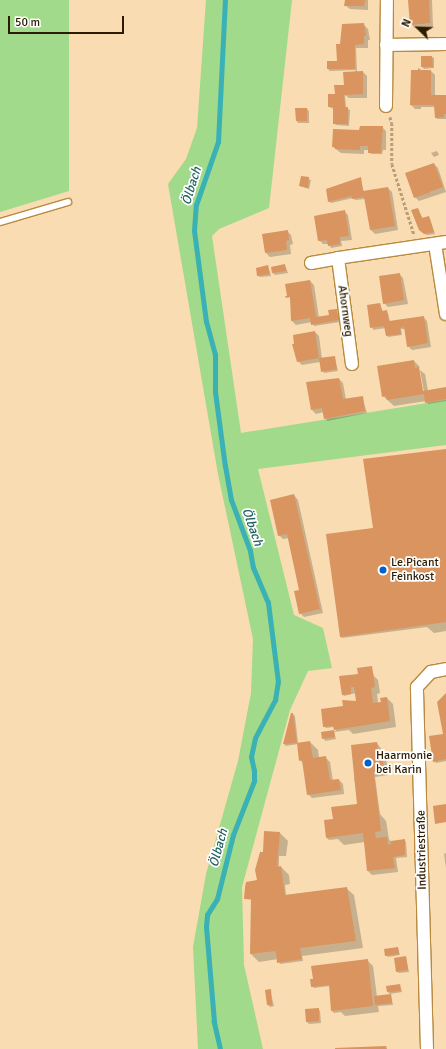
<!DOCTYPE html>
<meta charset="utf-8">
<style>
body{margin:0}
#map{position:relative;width:446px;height:1049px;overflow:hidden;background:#f9dcb1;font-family:Signika,sans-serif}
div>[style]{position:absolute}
.green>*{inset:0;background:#a0da8a}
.shadow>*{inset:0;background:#0003}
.stream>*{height:4.5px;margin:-2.25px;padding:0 2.25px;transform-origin:2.25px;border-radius:2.25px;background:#3ab1b4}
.building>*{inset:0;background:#d9945f}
.path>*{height:2.5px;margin-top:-1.25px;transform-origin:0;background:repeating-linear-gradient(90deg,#b89e78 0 3px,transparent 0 5px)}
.roads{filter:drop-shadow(1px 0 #b88a3f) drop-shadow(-1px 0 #b88a3f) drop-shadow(0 1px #b88a3f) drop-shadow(0 -1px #b88a3f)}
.service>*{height:6px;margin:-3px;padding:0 3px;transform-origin:3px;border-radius:3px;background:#fff}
.minor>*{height:12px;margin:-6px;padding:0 6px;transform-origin:6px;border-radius:6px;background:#fff}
.dots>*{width:11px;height:11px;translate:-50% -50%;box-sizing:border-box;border:2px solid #fff;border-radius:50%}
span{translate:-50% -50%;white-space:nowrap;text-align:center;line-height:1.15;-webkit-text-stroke:3.5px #fff;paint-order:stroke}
.street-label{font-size:12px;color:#2d1b00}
.poi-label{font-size:12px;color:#2d1b00}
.left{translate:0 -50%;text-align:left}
.water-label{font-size:13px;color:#216062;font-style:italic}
.north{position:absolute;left:398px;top:8px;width:40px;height:40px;-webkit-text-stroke:3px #fff;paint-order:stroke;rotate:293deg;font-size:11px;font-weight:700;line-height:16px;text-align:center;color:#2d1b00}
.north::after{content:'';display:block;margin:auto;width:14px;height:18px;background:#2d1b00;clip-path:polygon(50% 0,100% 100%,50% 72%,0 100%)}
.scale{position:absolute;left:8px;top:16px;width:116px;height:18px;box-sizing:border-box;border:2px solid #2d1b00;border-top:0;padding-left:5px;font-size:12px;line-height:14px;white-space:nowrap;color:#2d1b00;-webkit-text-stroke:3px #fff;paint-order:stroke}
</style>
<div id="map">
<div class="green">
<div style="clip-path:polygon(0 0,69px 0,69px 191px,0 212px)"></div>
<div style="clip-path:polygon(206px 0,292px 0,269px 208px,219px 229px,212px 236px,241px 433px,446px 400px,446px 445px,258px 469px,294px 615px,323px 628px,332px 668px,308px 671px,290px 710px,242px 887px,244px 965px,263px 1049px,198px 1049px,193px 947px,206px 874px,238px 761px,251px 693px,253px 639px,218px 474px,168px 184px,186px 159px,197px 128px)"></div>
</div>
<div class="shadow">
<div style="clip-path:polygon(346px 0,368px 0,368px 10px,350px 9px,345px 5px)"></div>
<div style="clip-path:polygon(409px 0,432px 0,433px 27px,415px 28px,411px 24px)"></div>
<div style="clip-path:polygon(363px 24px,368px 29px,370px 40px,368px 40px,368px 48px,356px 48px,357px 72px,363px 72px,367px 76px,367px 98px,349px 98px,345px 95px,346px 108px,350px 110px,349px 126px,336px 125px,334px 123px,334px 109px,329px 107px,336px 95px,356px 70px,330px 71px,328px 69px,338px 62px,341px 45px,341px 34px)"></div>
<div style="clip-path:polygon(432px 57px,434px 58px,434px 68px,424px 69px,422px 67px)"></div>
<div style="clip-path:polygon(431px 71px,435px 75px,435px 96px,446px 96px,446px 119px,437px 119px,436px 117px,435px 107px,421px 107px,421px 109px,415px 109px,411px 105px)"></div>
<div style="clip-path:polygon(307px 109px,309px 111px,309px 123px,298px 123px,297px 121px)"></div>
<div style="clip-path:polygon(382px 127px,386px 131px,386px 150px,383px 150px,382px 154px,371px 154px,369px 150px,364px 150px,364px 154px,341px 153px,333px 147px,360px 131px)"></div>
<div style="clip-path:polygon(437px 151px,439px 155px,434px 157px,431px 153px)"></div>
<div style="clip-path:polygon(434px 164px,438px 168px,446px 192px,419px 201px,415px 197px)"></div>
<div style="clip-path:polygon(302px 177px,311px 180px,309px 189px,300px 186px)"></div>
<div style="clip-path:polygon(360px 178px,364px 192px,388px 188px,392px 192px,398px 230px,375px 234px,371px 230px,365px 199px,355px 200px,353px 198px,331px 203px,329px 201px)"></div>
<div style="clip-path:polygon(418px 209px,423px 219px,428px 217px,430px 219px,435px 234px,427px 235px,422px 232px)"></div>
<div style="clip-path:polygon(344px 211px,348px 215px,352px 240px,341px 241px,342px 246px,331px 248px,329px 244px,323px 244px,319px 240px)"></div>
<div style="clip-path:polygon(287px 231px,291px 235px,293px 244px,290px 245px,291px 254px,270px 257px,266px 253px)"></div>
<div style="clip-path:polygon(285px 265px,288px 273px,275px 275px,273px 273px,272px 267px)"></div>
<div style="clip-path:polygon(268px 267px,271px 276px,260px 277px,258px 276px)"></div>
<div style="clip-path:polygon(399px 274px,403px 278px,408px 304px,388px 307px,384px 303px)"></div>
<div style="clip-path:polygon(310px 281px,314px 285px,319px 318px,330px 316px,336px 310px,340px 322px,314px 326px,312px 322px,296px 325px,292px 321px,293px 312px,287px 285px)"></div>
<div style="clip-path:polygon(380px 304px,383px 312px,388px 313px,390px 322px,423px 317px,427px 321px,431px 347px,412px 350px,408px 346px,405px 329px,401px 329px,402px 335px,388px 337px,386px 328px,373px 330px,368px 306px)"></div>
<div style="clip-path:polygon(315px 332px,319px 336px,322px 359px,334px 357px,338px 371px,324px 373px,320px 362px,302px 365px,298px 361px)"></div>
<div style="clip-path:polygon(414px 361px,420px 367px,418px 368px,422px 392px,424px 392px,420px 370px,425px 374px,428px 391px,446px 388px,446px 401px,428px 404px,426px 401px,394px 406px,383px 396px)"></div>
<div style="clip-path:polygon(339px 379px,343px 383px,346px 400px,362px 397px,367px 413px,327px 421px,324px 412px,316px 414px,312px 410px)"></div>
<div style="clip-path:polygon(446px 450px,446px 631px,434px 633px,427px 627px,342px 638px,340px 636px,374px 528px)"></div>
<div style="clip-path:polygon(294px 495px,298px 500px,323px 613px,304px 617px,300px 613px,300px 590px,289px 538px,283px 539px,279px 535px)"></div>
<div style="clip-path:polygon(371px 667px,374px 676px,378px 680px,380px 693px,377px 694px,378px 703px,382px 703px,387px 698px,393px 704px,396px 727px,353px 734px,349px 730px,334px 732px,336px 739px,325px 741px,322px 733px,336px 731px,334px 727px,326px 728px,324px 726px,344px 707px,357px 702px,356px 693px,344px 696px,343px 695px,361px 675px)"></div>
<div style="clip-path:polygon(446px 694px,446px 761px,436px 763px,434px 761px,444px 735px)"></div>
<div style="clip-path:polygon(292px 714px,295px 716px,298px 743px,310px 742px,318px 750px,319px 758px,326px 758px,330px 762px,333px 781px,339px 780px,343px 784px,344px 794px,312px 798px,308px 794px,303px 763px,300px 760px,298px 744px,286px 746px,284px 744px)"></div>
<div style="clip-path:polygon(377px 743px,386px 756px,388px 775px,375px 777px,380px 814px,386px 821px,389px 839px,393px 844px,404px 840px,406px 842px,407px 857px,396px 858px,398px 872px,372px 875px,368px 871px,365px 842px,344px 845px,338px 839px,329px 840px,327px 838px,334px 820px,358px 805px,354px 777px,356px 777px)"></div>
<div style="clip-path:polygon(280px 833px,288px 841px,286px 856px,279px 856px,279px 867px,281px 867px,289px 875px,290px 884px,285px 885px,286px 895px,346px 888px,354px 895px,363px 948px,302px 956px,303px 961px,280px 964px,278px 959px,259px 962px,251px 954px,252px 900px,245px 899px,247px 883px,258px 881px,264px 853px)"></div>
<div style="clip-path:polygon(446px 853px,446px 868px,444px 854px)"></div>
<div style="clip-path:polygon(398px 948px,400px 955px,388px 957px,386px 955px)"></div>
<div style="clip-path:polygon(406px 957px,409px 972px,399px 973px,397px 971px)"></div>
<div style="clip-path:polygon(367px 960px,373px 966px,377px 997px,391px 995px,393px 1005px,378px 1006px,379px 1012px,345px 1016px,341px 1012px,334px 1013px,332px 1011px,330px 986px,314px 988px,312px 986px)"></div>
<div style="clip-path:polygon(400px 985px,402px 992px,390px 994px,388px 992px)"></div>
<div style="clip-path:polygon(270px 990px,274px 1006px,270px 1007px,268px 1005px)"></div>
<div style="clip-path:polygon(318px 1009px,320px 1011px,321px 1023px,309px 1024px,307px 1022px)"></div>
</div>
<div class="stream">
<div style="left:220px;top:1049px;width:28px;rotate:-103deg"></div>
<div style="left:214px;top:1022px;width:95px;rotate:-94.8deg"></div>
<div style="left:206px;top:927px;width:12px;rotate:-85deg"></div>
<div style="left:207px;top:915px;width:19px;rotate:-58deg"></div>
<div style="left:217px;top:899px;width:66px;rotate:-76deg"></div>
<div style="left:233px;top:835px;width:58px;rotate:-68.7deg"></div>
<div style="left:254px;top:781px;width:10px;rotate:-90deg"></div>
<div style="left:254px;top:771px;width:14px;rotate:-102deg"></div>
<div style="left:251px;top:757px;width:19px;rotate:-78deg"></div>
<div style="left:255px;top:738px;width:43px;rotate:-62.2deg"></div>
<div style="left:275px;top:700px;width:18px;rotate:-81deg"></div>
<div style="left:278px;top:682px;width:80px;rotate:-97.2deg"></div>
<div style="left:268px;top:603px;width:38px;rotate:-113deg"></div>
<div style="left:253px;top:568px;width:17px;rotate:-100deg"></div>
<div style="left:250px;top:551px;width:54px;rotate:-110.4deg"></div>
<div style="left:231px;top:500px;width:34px;rotate:-100deg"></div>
<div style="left:225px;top:467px;width:76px;rotate:-97.6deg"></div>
<div style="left:215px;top:392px;width:37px;rotate:-90deg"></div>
<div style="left:215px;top:355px;width:34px;rotate:-105deg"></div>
<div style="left:206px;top:322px;width:92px;rotate:-97.5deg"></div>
<div style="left:194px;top:231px;width:26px;rotate:-86deg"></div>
<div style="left:196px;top:205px;width:67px;rotate:-70.8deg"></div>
<div style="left:218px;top:142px;width:142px;rotate:-87.2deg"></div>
</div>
<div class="building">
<div style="clip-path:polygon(345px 0,365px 0,364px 6px,344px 6px)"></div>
<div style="clip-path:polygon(408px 0,429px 0,430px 23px,410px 25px)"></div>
<div style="clip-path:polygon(364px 23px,366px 36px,364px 36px,364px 44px,355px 45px,355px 69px,327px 69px,327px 61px,337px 61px,336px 44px,340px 44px,342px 24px)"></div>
<div style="clip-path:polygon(421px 56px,432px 56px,433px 67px,421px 67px)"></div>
<div style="clip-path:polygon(418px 68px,421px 70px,431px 70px,431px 95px,446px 95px,446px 114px,444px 114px,444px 117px,435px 118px,434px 105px,410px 105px,411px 70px,418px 70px)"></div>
<div style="clip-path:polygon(363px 71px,363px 94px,344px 95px,345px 107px,348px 107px,348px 124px,333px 124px,333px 107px,328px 107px,328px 94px,335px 94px,334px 85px,344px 85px,343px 72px)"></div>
<div style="clip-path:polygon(295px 108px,307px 108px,307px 121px,296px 121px)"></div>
<div style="clip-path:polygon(360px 126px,383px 126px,381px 153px,368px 153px,368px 146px,360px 146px,360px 150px,335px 149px,335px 147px,332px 147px,333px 129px,359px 130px)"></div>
<div style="clip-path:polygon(434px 163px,443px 187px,429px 192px,429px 196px,428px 193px,414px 198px,405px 173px)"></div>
<div style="clip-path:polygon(301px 176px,309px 177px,308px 188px,299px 186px)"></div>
<div style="clip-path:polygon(361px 177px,363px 191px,388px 187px,395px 226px,370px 230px,364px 197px,352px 199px,351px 196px,328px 202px,326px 189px)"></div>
<div style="clip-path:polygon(418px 208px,422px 218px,429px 216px,434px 232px,424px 234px,419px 230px,411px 210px)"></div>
<div style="clip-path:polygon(345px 210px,349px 236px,340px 237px,340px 244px,328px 246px,327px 240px,318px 241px,314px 216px)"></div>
<div style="clip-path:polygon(288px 230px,289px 240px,286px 241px,287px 250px,265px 253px,262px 234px)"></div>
<div style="clip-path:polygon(285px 264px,286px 271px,272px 273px,271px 267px)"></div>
<div style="clip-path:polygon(268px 265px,270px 274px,257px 276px,256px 268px)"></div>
<div style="clip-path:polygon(400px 273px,404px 300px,383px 304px,379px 276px)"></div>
<div style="clip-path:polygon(310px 280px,316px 317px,329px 315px,328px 310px,337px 309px,339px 320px,311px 325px,310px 318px,291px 321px,290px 297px,286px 298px,285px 296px,287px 296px,285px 284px)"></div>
<div style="clip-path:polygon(380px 303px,382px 311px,387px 310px,389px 321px,424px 316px,428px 343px,407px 347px,404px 327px,400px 328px,401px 334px,386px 336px,384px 326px,370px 328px,367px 305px)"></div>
<div style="clip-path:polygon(315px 331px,319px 358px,297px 362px,292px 344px,294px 344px,293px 335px)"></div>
<div style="clip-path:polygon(335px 356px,337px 369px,321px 372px,319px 358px)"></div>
<div style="clip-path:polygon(414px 360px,415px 368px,419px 367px,423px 391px,446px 387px,446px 399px,425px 403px,424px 394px,387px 400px,386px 396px,382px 397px,377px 366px)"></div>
<div style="clip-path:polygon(339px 378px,343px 399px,363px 396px,365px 411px,324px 419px,322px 408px,311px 410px,306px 382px)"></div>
<div style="clip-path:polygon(446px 449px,446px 622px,340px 637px,326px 534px,373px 528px,363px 459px)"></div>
<div style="clip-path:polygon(294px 494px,320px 609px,299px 614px,294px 591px,299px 590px,287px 534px,278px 536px,270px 500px)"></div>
<div style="clip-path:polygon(372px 666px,375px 687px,371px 688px,373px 703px,381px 702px,380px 698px,387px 697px,390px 721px,334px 730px,333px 726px,323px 727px,321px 709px,343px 706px,342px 700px,356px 701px,354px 687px,351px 687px,351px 694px,342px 695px,339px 676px,358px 674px,357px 668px)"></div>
<div style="clip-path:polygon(446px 693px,446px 759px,433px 762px,429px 736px,443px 734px,437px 702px)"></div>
<div style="clip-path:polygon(291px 713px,293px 713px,297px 743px,310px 741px,313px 758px,326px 756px,330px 780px,339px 779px,341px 790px,307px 795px,302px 760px,299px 761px,297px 743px,283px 744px)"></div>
<div style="clip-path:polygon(334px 730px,335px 737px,322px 739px,321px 732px)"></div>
<div style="clip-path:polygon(377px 742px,378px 751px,382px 751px,384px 771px,374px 773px,381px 831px,375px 832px,376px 838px,387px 837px,388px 845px,391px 844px,391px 841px,405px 839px,405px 855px,393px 857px,395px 868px,367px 871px,363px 833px,326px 838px,324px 820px,333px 819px,331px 807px,357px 804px,351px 745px)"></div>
<div style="clip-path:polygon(446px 804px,446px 822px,435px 824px,433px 806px)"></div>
<div style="clip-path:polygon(264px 831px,280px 832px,277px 867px,281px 866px,285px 895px,347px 887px,356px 941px,300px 948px,302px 959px,277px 963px,276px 951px,250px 954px,251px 899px,244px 899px,245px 887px,246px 882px,257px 880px,255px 870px,260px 852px,263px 852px)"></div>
<div style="clip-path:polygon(398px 947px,399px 954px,385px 956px,384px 949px)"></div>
<div style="clip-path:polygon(406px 956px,408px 970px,396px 972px,394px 958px)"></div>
<div style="clip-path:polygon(368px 959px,373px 1006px,331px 1011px,329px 985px,311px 987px,310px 979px,313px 979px,311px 966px)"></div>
<div style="clip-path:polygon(400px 984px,401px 991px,387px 992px,386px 986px)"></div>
<div style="clip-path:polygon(271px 989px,272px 1005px,267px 1005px,265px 990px)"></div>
<div style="clip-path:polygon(391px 994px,392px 1003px,375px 1005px,374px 996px)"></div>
<div style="clip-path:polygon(319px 1008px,319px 1021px,306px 1022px,305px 1009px)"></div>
<div style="clip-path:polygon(386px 1046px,387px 1049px,335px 1049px,335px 1048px)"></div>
</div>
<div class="path">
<div style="left:390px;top:117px;width:6px;rotate:72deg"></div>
<div style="left:392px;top:123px;width:41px;rotate:90deg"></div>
<div style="left:392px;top:164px;width:73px;rotate:72.6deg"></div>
</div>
<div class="roads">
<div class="service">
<div style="left:0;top:222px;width:71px;rotate:-16.4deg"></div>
</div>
<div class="minor">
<div style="left:386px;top:45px;width:60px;rotate:-1deg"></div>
<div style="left:386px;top:106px;width:106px;rotate:-89.5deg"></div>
<div style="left:435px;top:244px;width:71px;rotate:81.1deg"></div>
<div style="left:338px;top:258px;width:107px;rotate:82.5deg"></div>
<div style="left:311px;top:263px;width:27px;rotate:-10deg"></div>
<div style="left:338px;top:258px;width:109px;rotate:-8.4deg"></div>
<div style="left:427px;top:1049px;width:362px;rotate:-91.6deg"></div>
<div style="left:417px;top:687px;width:21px;rotate:-47deg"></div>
<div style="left:431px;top:672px;width:15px;rotate:-11deg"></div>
</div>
</div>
<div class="dots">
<div style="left:383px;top:570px;background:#0260c9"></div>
<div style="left:368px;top:763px;background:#0260c9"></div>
</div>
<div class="street-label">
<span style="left:345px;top:311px;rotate:82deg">Ahornweg</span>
<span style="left:422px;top:850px;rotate:-91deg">Industriestraße</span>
</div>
<div class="poi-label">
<span class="left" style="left:391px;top:570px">Le.Picant<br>Feinkost</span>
<span class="left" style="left:376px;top:763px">Haarmonie<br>bei Karin</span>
</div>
<div class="water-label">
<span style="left:192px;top:186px;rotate:-73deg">Ölbach</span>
<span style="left:252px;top:527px;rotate:71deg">Ölbach</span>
<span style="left:219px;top:848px;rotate:-75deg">Ölbach</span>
</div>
<div class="north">N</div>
<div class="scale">50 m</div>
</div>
